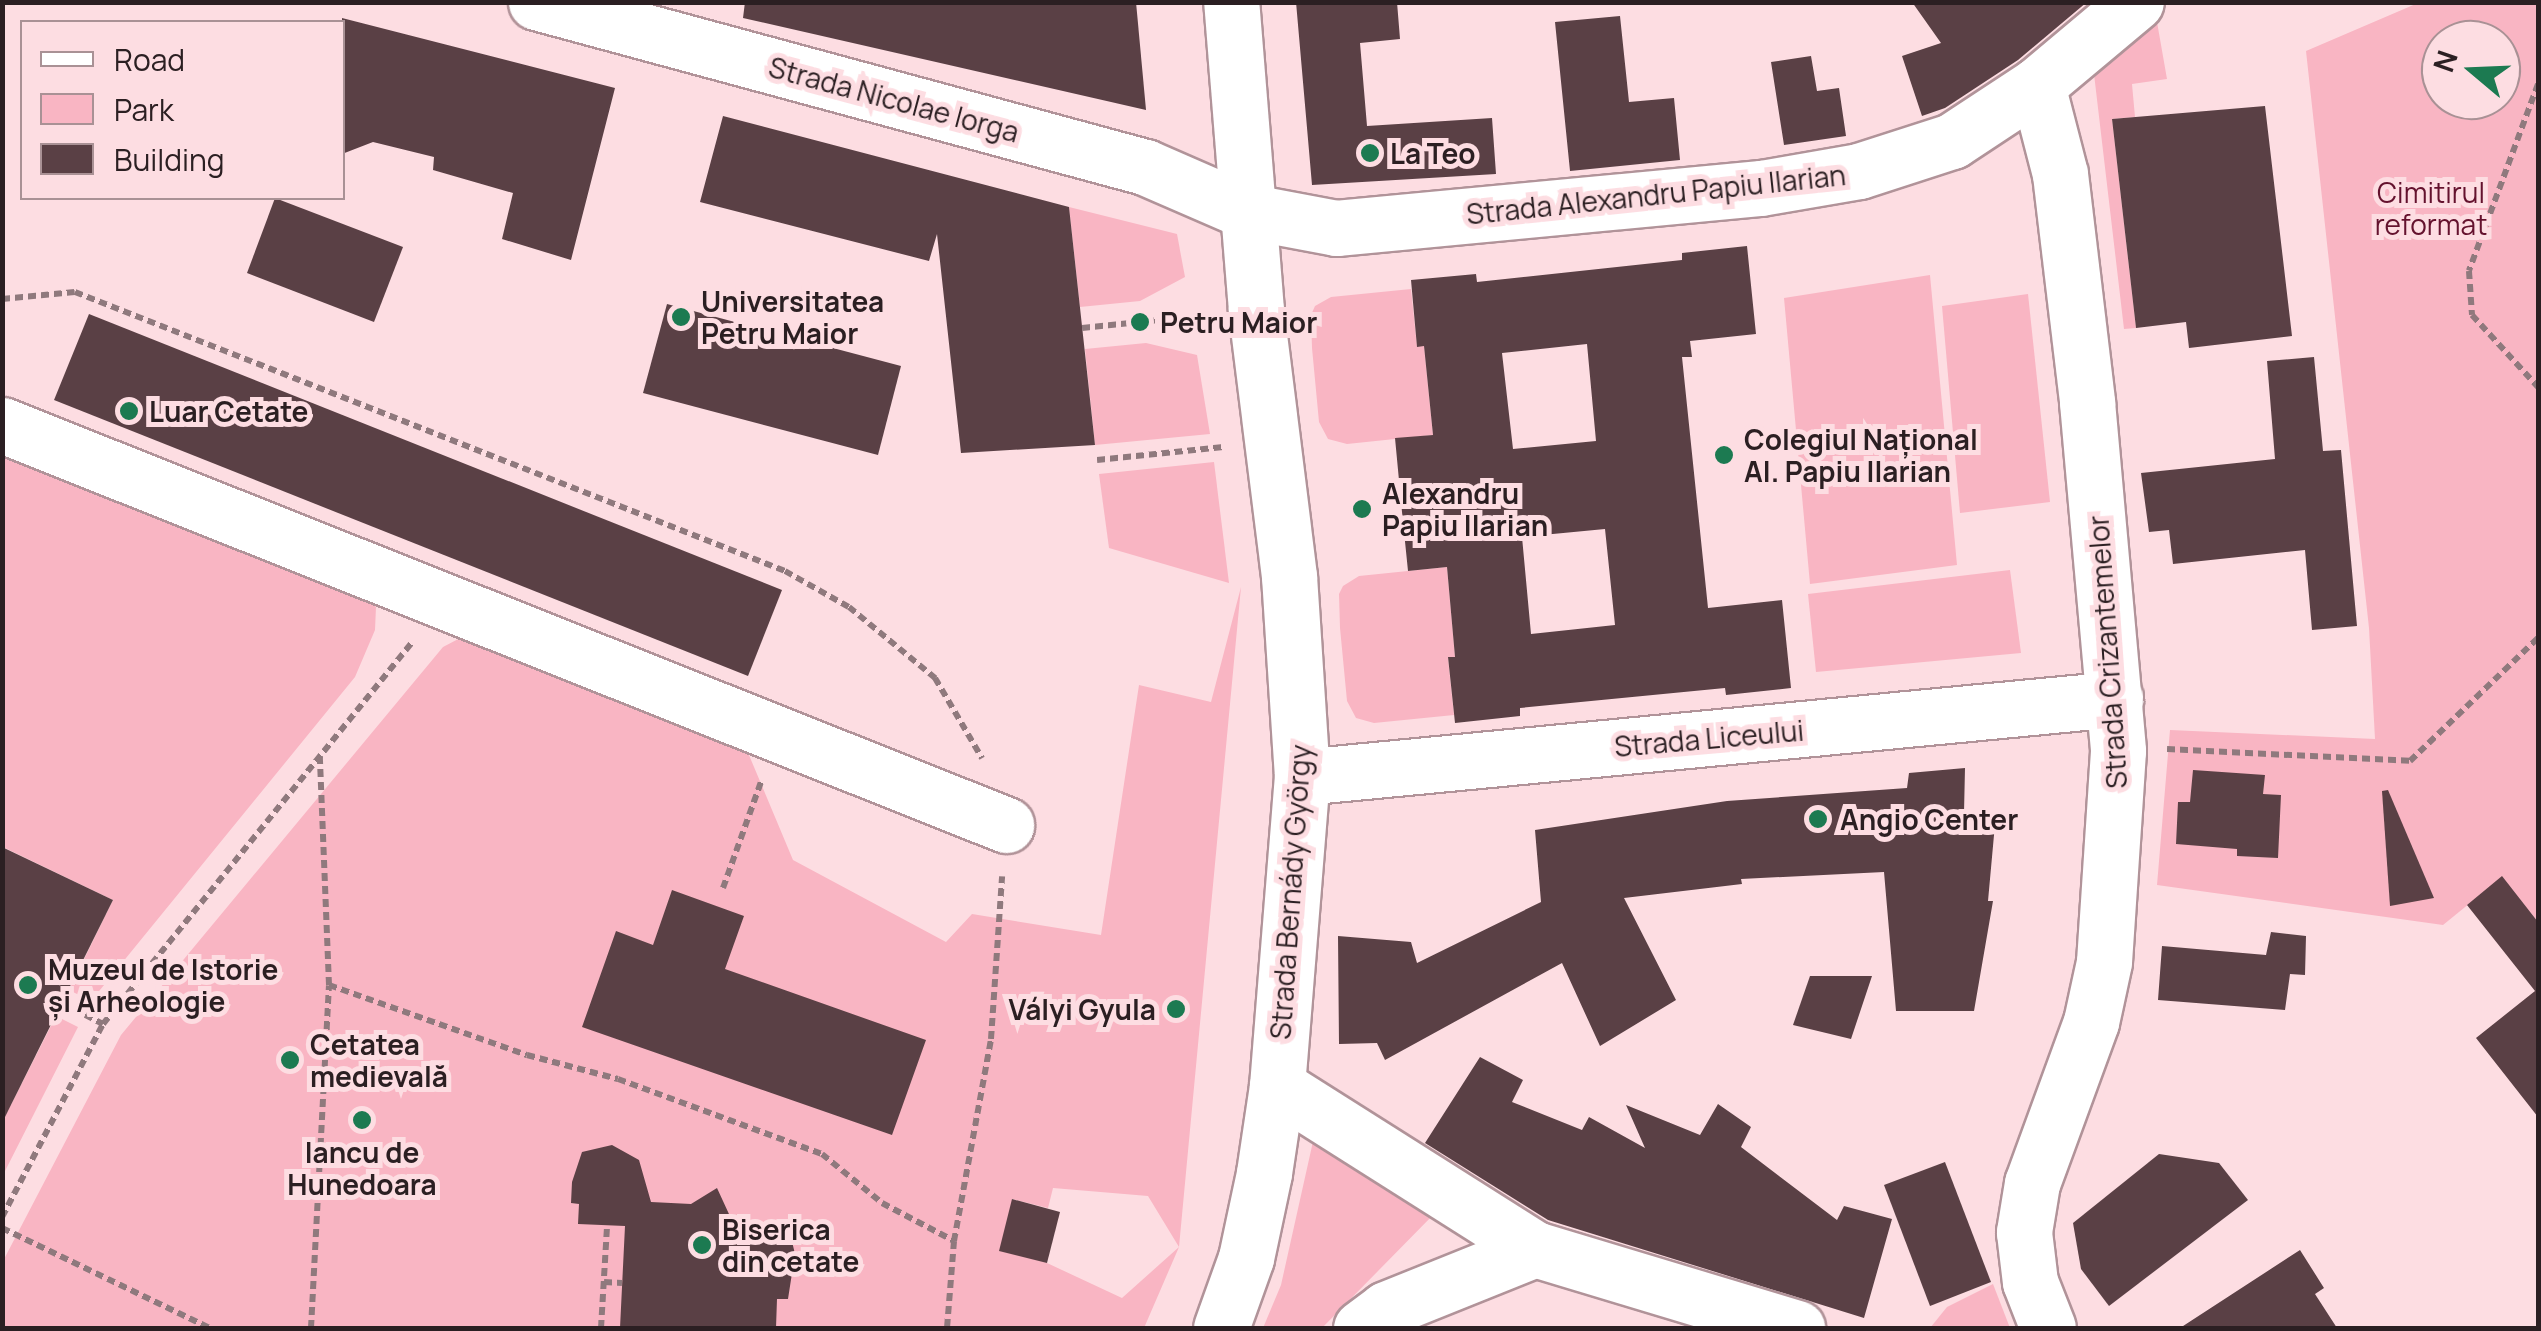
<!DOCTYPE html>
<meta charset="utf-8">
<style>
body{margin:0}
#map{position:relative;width:2541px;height:1331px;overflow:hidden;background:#fddde2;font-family:Manrope,sans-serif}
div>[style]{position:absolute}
.green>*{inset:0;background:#f9b5c3}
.building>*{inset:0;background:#5a4045}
.path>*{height:6px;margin-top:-3px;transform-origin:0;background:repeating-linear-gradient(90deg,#8f797d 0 8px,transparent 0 13px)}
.roads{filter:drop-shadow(2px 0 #b19399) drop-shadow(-2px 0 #b19399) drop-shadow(0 2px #b19399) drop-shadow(0 -2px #b19399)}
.minor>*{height:55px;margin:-27.5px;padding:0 27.5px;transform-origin:27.5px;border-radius:27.5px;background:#fff}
.major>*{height:55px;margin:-27.5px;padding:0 27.5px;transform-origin:27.5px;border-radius:27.5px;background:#fff}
.dots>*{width:28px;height:28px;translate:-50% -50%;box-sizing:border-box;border:5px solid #fddde2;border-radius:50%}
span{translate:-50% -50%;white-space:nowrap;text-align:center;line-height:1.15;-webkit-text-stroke:10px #fddde2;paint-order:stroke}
.street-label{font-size:28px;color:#2b1f22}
.poi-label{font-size:28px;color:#2b1f22;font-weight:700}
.left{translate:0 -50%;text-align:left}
.right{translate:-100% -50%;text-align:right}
.park-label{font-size:28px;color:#64122e}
.frame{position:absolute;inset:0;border:5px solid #2b1f22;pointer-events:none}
.legend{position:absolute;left:20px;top:20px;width:325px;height:180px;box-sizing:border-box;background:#fddde2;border:2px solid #a99195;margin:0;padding:12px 18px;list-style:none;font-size:30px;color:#2b1f22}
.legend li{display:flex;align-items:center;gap:20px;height:50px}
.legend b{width:50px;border:2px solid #a99195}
.north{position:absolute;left:2421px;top:20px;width:100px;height:100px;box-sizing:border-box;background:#fddde2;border:2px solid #a99195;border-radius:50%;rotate:289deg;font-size:28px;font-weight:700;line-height:40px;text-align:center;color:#2b1f22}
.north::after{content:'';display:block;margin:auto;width:35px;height:45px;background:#1c7a51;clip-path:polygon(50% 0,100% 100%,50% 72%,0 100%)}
</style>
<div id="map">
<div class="green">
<div style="clip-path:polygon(evenodd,2418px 3px,2538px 3px,2538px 922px,2502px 877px,2443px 925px,2157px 885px,2170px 730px,2375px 739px,2369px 628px,2306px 51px,2418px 3px,2441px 40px,2501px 40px,2501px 100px,2441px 100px,2441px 40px)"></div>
<div style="clip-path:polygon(2157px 22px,2167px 79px,2132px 84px,2135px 117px,2112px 119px,2136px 328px,2124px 329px,2094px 74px)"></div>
<div style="clip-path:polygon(1069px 207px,1177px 234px,1185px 277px,1140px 301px,1080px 307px)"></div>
<div style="clip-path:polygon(1930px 275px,1957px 565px,1810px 584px,1784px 298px)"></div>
<div style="clip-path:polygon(1411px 289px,1417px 346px,1424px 346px,1433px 435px,1347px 444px,1328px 439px,1319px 422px,1312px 348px,1311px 315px,1315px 306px,1331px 297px)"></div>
<div style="clip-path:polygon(2028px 294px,2050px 502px,1960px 513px,1942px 306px)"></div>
<div style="clip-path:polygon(1146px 343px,1197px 355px,1210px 434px,1095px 445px,1085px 349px)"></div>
<div style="clip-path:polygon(2px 437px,362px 586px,376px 607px,375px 630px,355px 677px,91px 1001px,69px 990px,113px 900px,3px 847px)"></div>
<div style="clip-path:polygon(1214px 462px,1229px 583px,1109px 548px,1099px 474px)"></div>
<div style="clip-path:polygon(1447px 567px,1455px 657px,1448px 658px,1454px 715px,1374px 723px,1356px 718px,1347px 701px,1340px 628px,1339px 594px,1343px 586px,1359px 576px)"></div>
<div style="clip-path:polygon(2010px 570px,2021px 653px,1816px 672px,1808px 594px)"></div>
<div style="clip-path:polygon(evenodd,1241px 587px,1179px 1247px,1144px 1328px,3px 1328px,2px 1263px,121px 1035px,443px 647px,464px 636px,741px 736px,793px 860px,946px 942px,972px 914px,1101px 935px,1139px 685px,1211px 702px,1241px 587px,1053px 1188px,1148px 1196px,1179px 1247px,1122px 1298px,1047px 1263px,1012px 1199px,1048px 1208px,1053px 1188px)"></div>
<div style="clip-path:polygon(56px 1016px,78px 1027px,3px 1175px,3px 1102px,11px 1105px)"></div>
<div style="clip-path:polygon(1314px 1137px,1435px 1213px,1322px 1328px,1263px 1328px,1281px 1285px)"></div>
<div style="clip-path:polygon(1993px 1284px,2010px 1328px,1930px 1328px,1947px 1307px)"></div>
</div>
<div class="building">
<div style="clip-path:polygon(745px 2px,1136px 2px,1146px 110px,743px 18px)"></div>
<div style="clip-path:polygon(1296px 2px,1397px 2px,1400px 39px,1360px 43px,1367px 126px,1492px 118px,1496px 174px,1312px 185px)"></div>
<div style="clip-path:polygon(1912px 2px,2087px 2px,2018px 60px,1945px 108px,1922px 116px,1902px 56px,1941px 43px)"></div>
<div style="clip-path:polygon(1620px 16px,1629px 102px,1674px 98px,1680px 160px,1570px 171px,1555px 22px)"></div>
<div style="clip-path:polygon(342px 18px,615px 88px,571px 260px,502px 239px,513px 193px,433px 170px,434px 157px,373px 142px,342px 154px)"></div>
<div style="clip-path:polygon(1811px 56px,1817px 91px,1839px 88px,1846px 136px,1784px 145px,1771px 62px)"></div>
<div style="clip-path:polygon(2265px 106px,2292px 336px,2189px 348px,2186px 322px,2136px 328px,2112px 119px)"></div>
<div style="clip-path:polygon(723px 116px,1069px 207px,1095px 445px,961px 453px,937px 234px,929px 261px,700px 202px)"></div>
<div style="clip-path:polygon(275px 198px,403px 247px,374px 322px,247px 273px)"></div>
<div style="clip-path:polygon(evenodd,1747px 246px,1756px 334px,1690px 341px,1692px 357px,1682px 357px,1708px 608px,1782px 600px,1791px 688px,1726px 695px,1725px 688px,1520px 708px,1520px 716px,1455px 723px,1448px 657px,1455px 657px,1447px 567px,1408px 571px,1402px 512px,1395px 438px,1433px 435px,1424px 346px,1417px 347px,1411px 280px,1476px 274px,1477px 282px,1682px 260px,1682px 253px,1747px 246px,1587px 344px,1596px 441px,1513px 449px,1502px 353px,1587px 344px,1747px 246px,1605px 529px,1615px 625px,1531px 634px,1522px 537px,1605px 529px)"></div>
<div style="clip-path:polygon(667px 304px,901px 366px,878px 455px,643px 393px)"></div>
<div style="clip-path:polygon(89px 314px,782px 590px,748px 676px,54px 400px)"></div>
<div style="clip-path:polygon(2314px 357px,2323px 451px,2341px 450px,2357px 626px,2312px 630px,2305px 550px,2173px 564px,2169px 530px,2149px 532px,2141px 473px,2275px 459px,2267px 361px)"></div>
<div style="clip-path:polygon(1965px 768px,1964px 813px,1996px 813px,1988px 901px,1993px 901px,1974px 1011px,1896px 1011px,1884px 872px,1741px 879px,1742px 884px,1624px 898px,1676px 1000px,1600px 1046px,1562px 963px,1385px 1060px,1377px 1043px,1339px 1044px,1338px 936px,1411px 942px,1417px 963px,1541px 902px,1535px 830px,1727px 801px,1907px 788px,1909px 773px)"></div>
<div style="clip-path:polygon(2193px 770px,2265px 775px,2263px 794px,2281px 795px,2278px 858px,2237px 856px,2237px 849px,2176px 844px,2178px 802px,2190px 802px)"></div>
<div style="clip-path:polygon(2388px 790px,2434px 898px,2390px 906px,2382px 791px)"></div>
<div style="clip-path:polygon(2px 847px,113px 900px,2px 1123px)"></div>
<div style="clip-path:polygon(2502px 876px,2538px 922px,2538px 1117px,2476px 1038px,2535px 991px,2467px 905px)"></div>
<div style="clip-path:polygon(672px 890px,744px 916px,725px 969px,926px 1040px,892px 1135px,582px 1027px,616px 931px,653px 945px)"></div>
<div style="clip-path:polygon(2271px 932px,2306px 936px,2305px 975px,2290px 974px,2285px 1010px,2158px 1000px,2162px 946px,2266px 955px)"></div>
<div style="clip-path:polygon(1810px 976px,1872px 976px,1851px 1039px,1793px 1025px)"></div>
<div style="clip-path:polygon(1480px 1057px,1523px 1080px,1512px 1102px,1582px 1130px,1589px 1117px,1645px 1148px,1626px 1105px,1700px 1135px,1718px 1104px,1751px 1127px,1741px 1147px,1837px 1220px,1844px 1206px,1892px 1219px,1864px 1318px,1548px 1220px,1425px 1143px)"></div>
<div style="clip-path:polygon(612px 1145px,639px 1160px,651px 1202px,691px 1204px,717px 1188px,740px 1238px,737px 1244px,789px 1229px,795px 1254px,788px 1299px,777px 1299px,776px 1328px,620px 1328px,625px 1226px,578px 1224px,579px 1204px,571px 1203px,572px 1182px,582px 1152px)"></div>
<div style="clip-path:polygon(2159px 1154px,2219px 1163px,2248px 1200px,2109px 1306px,2081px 1269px,2073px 1223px)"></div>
<div style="clip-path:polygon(1945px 1162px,1991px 1282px,1930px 1306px,1884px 1185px)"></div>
<div style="clip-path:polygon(1012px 1199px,1060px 1212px,1047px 1263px,999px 1251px)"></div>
<div style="clip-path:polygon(2300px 1250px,2324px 1288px,2315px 1294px,2337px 1328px,2180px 1328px)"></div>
</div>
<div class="path">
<div style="left:2538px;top:84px;width:199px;rotate:110.3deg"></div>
<div style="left:2469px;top:271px;width:44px;rotate:86.1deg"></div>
<div style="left:2472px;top:315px;width:98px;rotate:47.5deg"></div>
<div style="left:2px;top:299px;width:73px;rotate:-5.5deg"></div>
<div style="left:75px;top:292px;width:763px;rotate:21.45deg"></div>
<div style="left:785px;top:571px;width:73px;rotate:29.4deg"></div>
<div style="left:849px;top:607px;width:112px;rotate:39.5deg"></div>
<div style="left:935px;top:678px;width:93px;rotate:59.6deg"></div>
<div style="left:1082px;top:328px;width:126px;rotate:-5.9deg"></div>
<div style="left:1097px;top:460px;width:127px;rotate:-5.9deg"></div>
<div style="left:2167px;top:749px;width:243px;rotate:2.8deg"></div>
<div style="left:2410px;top:761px;width:178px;rotate:-43.9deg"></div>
<div style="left:723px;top:888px;width:113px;rotate:-70.3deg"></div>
<div style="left:329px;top:985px;width:210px;rotate:19.5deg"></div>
<div style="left:527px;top:1055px;width:94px;rotate:14.8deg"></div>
<div style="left:618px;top:1079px;width:217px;rotate:20.2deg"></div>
<div style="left:822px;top:1154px;width:77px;rotate:39.2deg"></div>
<div style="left:882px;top:1203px;width:81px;rotate:27.8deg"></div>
<div style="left:954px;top:1241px;width:87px;rotate:94.6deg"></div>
<div style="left:62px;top:1003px;width:46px;rotate:27.1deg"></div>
<div style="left:2px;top:1217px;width:218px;rotate:-62.4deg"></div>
<div style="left:103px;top:1024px;width:491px;rotate:-51deg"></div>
<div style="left:2px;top:1228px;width:231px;rotate:25.7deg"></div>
<div style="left:954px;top:1241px;width:205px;rotate:-79.6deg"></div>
<div style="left:991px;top:1039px;width:163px;rotate:-86.1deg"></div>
<div style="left:604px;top:1282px;width:18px;rotate:3deg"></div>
<div style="left:311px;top:1328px;width:343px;rotate:-87deg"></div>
<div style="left:329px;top:985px;width:229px;rotate:-92.3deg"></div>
<div style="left:601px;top:1328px;width:102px;rotate:-86.6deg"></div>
</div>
<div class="roads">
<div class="minor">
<div style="left:536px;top:2px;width:631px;rotate:15.16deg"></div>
<div style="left:1145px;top:167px;width:110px;rotate:23.5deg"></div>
<div style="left:1246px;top:211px;width:92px;rotate:10.7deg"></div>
<div style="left:1336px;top:228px;width:427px;rotate:-5.4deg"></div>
<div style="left:1761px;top:188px;width:99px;rotate:-9.8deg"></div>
<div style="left:1859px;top:171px;width:98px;rotate:-17.9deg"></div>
<div style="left:1952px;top:141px;width:102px;rotate:-33.4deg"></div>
<div style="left:2037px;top:85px;width:129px;rotate:-40deg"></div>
<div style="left:2037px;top:85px;width:92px;rotate:75.5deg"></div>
<div style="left:2060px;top:174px;width:230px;rotate:83.2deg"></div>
<div style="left:2087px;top:402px;width:350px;rotate:84.9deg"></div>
<div style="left:2118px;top:751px;width:211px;rotate:93.8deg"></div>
<div style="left:2104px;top:962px;width:61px;rotate:102.2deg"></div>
<div style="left:2091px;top:1022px;width:171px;rotate:110.1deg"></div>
<div style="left:2032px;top:1183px;width:50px;rotate:99.3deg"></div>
<div style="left:2024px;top:1232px;width:50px;rotate:83.2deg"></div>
<div style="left:2030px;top:1282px;width:49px;rotate:68.6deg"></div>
<div style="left:2px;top:425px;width:1081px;rotate:21.72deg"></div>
<div style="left:1302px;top:777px;width:817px;rotate:-5.48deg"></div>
<div style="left:1277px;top:1086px;width:305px;rotate:32.3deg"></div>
<div style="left:1535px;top:1249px;width:274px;rotate:16.8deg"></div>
<div style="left:1361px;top:1328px;width:31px;rotate:-37deg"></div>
<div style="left:1386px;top:1309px;width:161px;rotate:-21.9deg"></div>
</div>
<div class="major">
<div style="left:1221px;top:1328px;width:74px;rotate:-70.3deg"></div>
<div style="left:1246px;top:1258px;width:87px;rotate:-78deg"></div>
<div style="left:1264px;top:1173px;width:88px;rotate:-81.5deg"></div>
<div style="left:1277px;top:1086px;width:310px;rotate:-85.4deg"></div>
<div style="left:1302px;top:777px;width:201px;rotate:-93.7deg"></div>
<div style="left:1289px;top:576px;width:268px;rotate:-97.1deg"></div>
<div style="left:1256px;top:310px;width:309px;rotate:-94.6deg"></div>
</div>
</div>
<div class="dots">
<div style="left:1370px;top:153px;background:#1c7a51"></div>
<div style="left:681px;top:317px;background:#1c7a51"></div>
<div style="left:1140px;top:322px;background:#1c7a51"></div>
<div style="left:129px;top:411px;background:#1c7a51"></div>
<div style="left:1724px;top:455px;background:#1c7a51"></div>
<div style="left:1362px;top:509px;background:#1c7a51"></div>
<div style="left:1818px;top:819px;background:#1c7a51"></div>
<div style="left:28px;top:985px;background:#1c7a51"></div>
<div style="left:1176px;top:1009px;background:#1c7a51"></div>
<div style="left:290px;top:1060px;background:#1c7a51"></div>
<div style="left:362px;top:1120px;background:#1c7a51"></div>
<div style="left:702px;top:1245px;background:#1c7a51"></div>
</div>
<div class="street-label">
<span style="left:894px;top:99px;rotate:15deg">Strada Nicolae Iorga</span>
<span style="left:1656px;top:194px;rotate:-6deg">Strada Alexandru Papiu Ilarian</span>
<span style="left:2107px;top:652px;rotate:-94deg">Strada Crizantemelor</span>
<span style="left:1709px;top:738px;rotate:-5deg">Strada Liceului</span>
<span style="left:1290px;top:892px;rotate:-86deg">Strada Bernády György</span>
</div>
<div class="poi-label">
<span class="left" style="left:1390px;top:153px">La Teo</span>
<span class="left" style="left:701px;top:317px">Universitatea<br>Petru Maior</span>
<span class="left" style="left:1160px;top:322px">Petru Maior</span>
<span class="left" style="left:149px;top:411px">Luar Cetate</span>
<span class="left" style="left:1744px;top:455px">Colegiul Național<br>Al. Papiu Ilarian</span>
<span class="left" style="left:1382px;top:509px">Alexandru<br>Papiu Ilarian</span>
<span class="left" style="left:1840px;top:819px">Angio Center</span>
<span class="left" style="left:48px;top:985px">Muzeul de Istorie<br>și Arheologie</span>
<span class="right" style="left:1156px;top:1009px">Vályi Gyula</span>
<span class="left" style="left:310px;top:1060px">Cetatea<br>medievală</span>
<span style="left:362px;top:1168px">Iancu de<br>Hunedoara</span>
<span class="left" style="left:722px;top:1245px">Biserica<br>din cetate</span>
</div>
<div class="park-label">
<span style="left:2431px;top:208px">Cimitirul<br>reformat</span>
</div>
<div class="frame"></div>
<ul class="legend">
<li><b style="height:12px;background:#fff"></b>Road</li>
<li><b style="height:28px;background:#f9b5c3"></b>Park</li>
<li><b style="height:28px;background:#5a4045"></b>Building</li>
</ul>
<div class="north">N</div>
</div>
